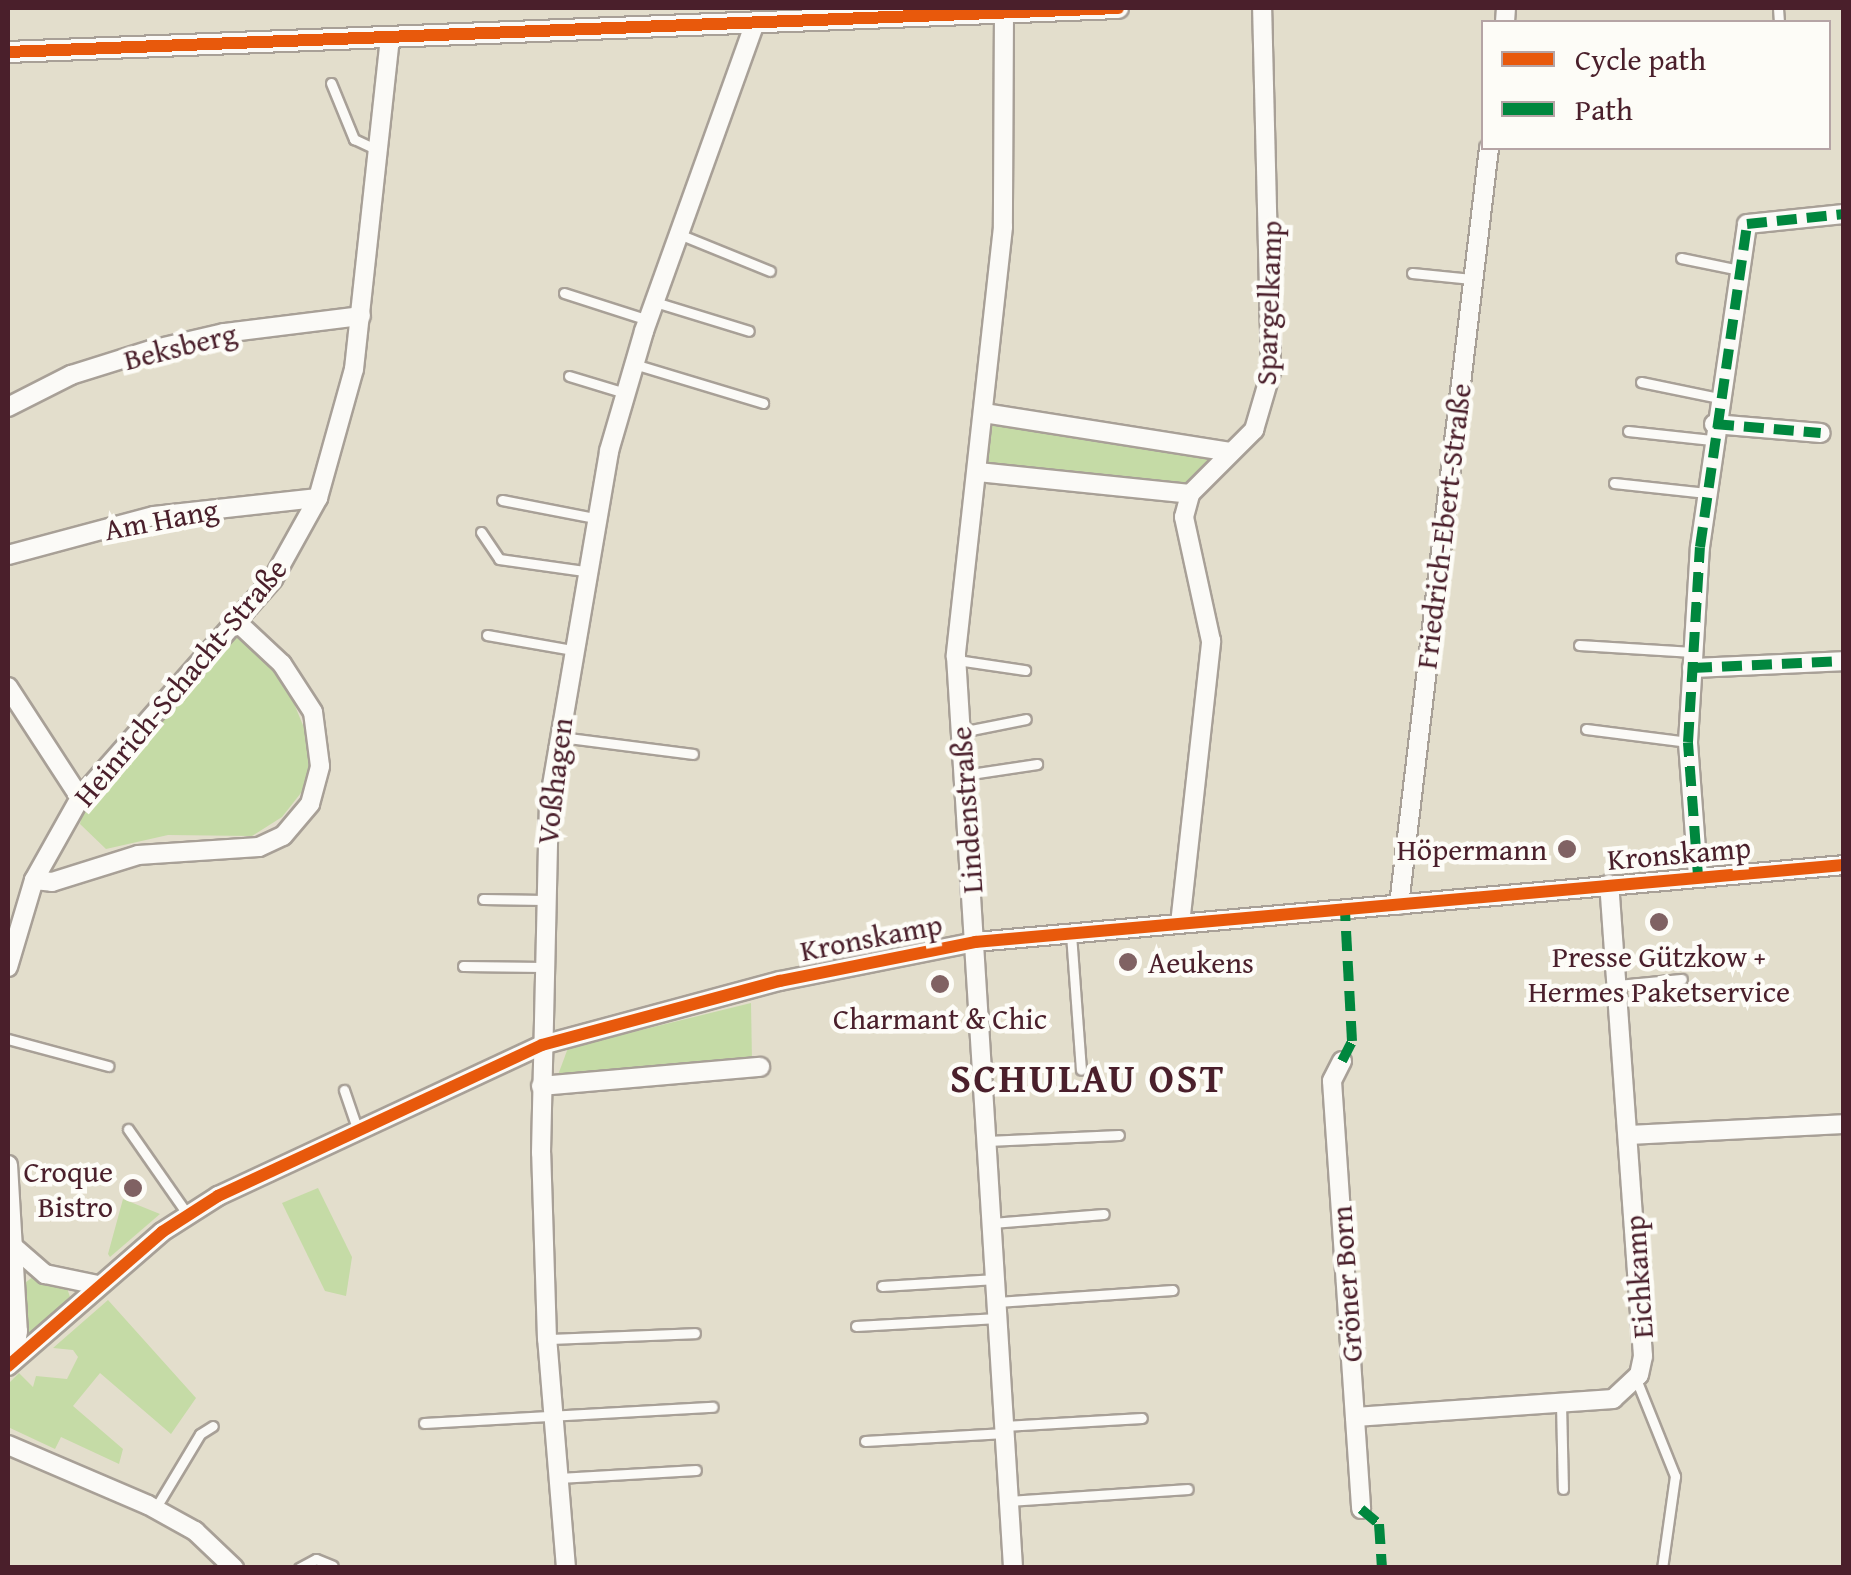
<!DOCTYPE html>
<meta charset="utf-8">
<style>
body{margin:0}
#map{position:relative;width:1851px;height:1575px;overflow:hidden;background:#e3decc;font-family:"Gentium Book Plus",serif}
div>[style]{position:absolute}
.green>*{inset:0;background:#c5dba6}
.roads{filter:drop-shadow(2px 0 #a8a097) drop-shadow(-2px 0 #a8a097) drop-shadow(0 2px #a8a097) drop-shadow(0 -2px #a8a097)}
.service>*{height:9px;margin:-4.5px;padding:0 4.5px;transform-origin:4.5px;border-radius:4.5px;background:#fbfaf7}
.minor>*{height:18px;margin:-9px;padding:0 9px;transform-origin:9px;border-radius:9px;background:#fbfaf7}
.tertiary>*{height:20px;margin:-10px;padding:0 10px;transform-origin:10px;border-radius:10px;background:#fbfaf7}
.quiet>*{height:10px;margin-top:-5px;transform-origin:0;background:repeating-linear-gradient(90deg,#00873e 0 20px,transparent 0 30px)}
.cycleway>*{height:12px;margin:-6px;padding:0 6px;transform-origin:6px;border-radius:6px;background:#e8590c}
.dots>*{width:28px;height:28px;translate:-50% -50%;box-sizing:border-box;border:5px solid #fdfcf7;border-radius:50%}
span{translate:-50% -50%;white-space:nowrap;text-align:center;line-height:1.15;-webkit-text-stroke:9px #fdfcf7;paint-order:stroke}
.street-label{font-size:30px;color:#4a1f2b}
.poi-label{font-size:30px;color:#4a1f2b}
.right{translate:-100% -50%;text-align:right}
.left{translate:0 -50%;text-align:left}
.district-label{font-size:40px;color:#4a1f2b;font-weight:700;letter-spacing:2.5px}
.frame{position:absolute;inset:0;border:10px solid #4a1f2b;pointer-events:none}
.legend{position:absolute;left:1481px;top:20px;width:350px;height:130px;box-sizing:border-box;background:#fdfcf7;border:2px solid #b5a4a5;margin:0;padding:12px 18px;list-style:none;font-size:30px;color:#4a1f2b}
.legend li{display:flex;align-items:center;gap:20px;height:50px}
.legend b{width:50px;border:2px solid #b5a4a5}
</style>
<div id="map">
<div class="green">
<div style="clip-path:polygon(984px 413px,1229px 451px,1190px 494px,978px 472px)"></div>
<div style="clip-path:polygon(238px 633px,268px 660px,291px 696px,311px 745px,308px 784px,282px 817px,252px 836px,168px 835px,106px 849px,80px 824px,83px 809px)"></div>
<div style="clip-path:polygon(751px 1003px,752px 1062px,555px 1083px,568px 1048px)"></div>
<div style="clip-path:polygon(318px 1188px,352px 1257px,346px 1296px,325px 1291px,282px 1203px)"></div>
<div style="clip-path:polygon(123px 1199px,160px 1214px,110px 1257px,108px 1254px)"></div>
<div style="clip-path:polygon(35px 1275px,67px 1288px,71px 1300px,27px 1339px,25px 1283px)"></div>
<div style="clip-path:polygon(108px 1300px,196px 1398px,171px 1434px,100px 1373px,73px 1406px,123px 1449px,119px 1464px,61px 1437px,55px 1449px,8px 1427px,8px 1384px,19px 1373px,33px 1387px,36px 1376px,67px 1379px,78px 1357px,73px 1350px,53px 1348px)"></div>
</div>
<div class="roads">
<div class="service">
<div style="left:1778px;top:8px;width:14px;rotate:86deg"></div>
<div style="left:331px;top:83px;width:61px;rotate:67.7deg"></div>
<div style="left:354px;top:139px;width:26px;rotate:25deg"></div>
<div style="left:679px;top:234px;width:98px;rotate:22.1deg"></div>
<div style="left:1681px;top:258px;width:59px;rotate:11.7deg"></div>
<div style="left:1412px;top:273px;width:60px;rotate:5.7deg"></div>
<div style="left:564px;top:293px;width:88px;rotate:17.8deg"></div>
<div style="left:655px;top:302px;width:98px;rotate:17.1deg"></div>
<div style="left:634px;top:364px;width:135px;rotate:16.8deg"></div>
<div style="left:569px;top:376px;width:59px;rotate:16.9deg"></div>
<div style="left:1641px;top:382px;width:80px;rotate:11.6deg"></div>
<div style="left:1628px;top:431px;width:84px;rotate:6.1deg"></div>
<div style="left:1614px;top:483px;width:93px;rotate:6.2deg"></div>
<div style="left:502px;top:500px;width:95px;rotate:11deg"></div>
<div style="left:481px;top:532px;width:32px;rotate:56deg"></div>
<div style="left:499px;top:559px;width:86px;rotate:8deg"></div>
<div style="left:487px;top:635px;width:86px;rotate:10deg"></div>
<div style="left:1579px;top:645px;width:114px;rotate:3.5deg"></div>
<div style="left:957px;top:660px;width:69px;rotate:8.4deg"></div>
<div style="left:1586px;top:729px;width:103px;rotate:7.3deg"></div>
<div style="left:961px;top:732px;width:66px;rotate:-11.3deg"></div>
<div style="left:561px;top:737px;width:133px;rotate:7.3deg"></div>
<div style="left:964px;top:775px;width:74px;rotate:-8.6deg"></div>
<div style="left:483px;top:899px;width:61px;rotate:0.9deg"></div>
<div style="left:1071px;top:934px;width:136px;rotate:85.8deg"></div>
<div style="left:463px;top:966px;width:80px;rotate:0.7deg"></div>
<div style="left:1617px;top:985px;width:65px;rotate:-5.3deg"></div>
<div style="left:8px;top:1039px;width:104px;rotate:15.1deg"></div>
<div style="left:344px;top:1090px;width:40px;rotate:71.1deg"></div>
<div style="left:128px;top:1129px;width:105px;rotate:55.1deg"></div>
<div style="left:987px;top:1141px;width:132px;rotate:-2.6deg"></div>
<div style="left:992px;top:1223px;width:112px;rotate:-4.6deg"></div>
<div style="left:882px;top:1286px;width:114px;rotate:-3.5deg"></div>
<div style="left:997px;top:1302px;width:176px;rotate:-3.9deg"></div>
<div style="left:856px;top:1326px;width:142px;rotate:-3.2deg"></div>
<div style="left:548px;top:1339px;width:147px;rotate:-2.3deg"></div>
<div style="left:1636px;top:1379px;width:105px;rotate:68.1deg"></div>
<div style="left:1675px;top:1476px;width:93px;rotate:98deg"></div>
<div style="left:1561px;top:1403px;width:86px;rotate:88.7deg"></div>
<div style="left:424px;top:1423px;width:289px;rotate:-3.2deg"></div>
<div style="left:1004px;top:1426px;width:138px;rotate:-3.3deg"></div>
<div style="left:865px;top:1441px;width:140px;rotate:-3.3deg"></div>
<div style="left:559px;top:1478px;width:137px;rotate:-3.3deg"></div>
<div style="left:1009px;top:1501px;width:179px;rotate:-3.8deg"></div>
<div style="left:155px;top:1509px;width:87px;rotate:-59deg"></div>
<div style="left:200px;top:1434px;width:15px;rotate:-32deg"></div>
<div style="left:299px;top:1568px;width:19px;rotate:-28deg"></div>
<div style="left:316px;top:1559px;width:18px;rotate:22deg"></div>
</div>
<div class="minor">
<div style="left:1004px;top:12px;width:215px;rotate:90.3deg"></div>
<div style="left:1003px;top:227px;width:432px;rotate:96.3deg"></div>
<div style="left:956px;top:656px;width:914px;rotate:86.42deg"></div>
<div style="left:1505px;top:22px;width:14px;rotate:-86deg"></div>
<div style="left:8px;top:407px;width:71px;rotate:-26.9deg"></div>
<div style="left:71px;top:375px;width:84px;rotate:-17.4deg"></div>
<div style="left:151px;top:350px;width:75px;rotate:-13.1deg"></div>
<div style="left:224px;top:333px;width:138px;rotate:-7.1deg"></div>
<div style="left:984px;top:413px;width:249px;rotate:9deg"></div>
<div style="left:1714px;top:424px;width:107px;rotate:4.8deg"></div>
<div style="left:978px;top:472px;width:213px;rotate:5.9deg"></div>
<div style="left:8px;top:555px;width:151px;rotate:-15deg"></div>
<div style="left:154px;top:516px;width:165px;rotate:-6.3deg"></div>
<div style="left:1692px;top:668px;width:152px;rotate:-2.6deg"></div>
<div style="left:8px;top:687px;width:132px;rotate:57deg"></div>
<div style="left:1698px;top:876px;width:134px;rotate:-94.3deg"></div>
<div style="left:1688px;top:742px;width:195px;rotate:-86.5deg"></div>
<div style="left:1700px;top:547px;width:326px;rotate:-81.7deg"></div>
<div style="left:1747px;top:224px;width:98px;rotate:-5.9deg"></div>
<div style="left:34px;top:880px;width:18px;rotate:6deg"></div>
<div style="left:52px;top:882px;width:90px;rotate:-17.4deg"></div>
<div style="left:138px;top:855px;width:121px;rotate:-3.8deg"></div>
<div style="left:259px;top:847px;width:26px;rotate:-25deg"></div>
<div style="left:283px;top:836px;width:42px;rotate:-49.8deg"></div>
<div style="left:310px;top:804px;width:39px;rotate:-75deg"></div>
<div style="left:320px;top:766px;width:54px;rotate:-97.4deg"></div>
<div style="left:313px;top:712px;width:57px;rotate:-122.9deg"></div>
<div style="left:282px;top:664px;width:63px;rotate:-136.9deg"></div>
<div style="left:1399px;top:905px;width:762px;rotate:-83.22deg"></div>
<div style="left:1180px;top:924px;width:285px;rotate:-83.7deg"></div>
<div style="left:1211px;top:641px;width:127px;rotate:-102.3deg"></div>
<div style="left:1184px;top:517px;width:24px;rotate:-75deg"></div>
<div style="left:1190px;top:494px;width:91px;rotate:-45deg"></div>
<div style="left:1254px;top:430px;width:60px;rotate:-73.7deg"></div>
<div style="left:1271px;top:372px;width:364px;rotate:-91.4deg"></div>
<div style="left:8px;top:967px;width:91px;rotate:-73.4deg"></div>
<div style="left:34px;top:880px;width:94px;rotate:-60.7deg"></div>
<div style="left:80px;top:798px;width:292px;rotate:-48.6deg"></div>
<div style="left:273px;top:579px;width:93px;rotate:-60.9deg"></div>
<div style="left:318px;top:498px;width:134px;rotate:-74.4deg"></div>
<div style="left:354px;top:369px;width:334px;rotate:-83.8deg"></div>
<div style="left:1342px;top:1061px;width:22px;rotate:117deg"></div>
<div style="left:1332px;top:1081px;width:429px;rotate:86.1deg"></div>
<div style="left:541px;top:1086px;width:220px;rotate:-5deg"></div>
<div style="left:1628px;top:1135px;width:216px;rotate:-2.9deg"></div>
<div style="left:8px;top:1165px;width:166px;rotate:86.6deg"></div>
<div style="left:18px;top:1331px;width:30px;rotate:99deg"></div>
<div style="left:15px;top:1248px;width:40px;rotate:41deg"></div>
<div style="left:45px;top:1274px;width:54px;rotate:11.7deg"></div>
<div style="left:8px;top:1366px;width:204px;rotate:-41deg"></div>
<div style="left:162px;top:1232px;width:67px;rotate:-32.7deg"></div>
<div style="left:218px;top:1196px;width:357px;rotate:-25deg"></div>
<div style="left:542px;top:1045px;width:246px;rotate:-15.1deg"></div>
<div style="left:780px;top:981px;width:199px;rotate:-11.3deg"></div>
<div style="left:975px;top:942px;width:872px;rotate:-5.06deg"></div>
<div style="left:1355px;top:1417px;width:259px;rotate:-4deg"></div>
<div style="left:1613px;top:1399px;width:35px;rotate:-43deg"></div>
<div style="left:1639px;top:1375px;width:19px;rotate:-78deg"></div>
<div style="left:1643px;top:1356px;width:473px;rotate:-94.1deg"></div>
<div style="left:8px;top:1445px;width:152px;rotate:23.2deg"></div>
<div style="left:148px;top:1505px;width:54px;rotate:29deg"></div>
<div style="left:195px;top:1531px;width:54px;rotate:43.5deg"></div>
<div style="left:566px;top:1568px;width:230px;rotate:-94.7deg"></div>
<div style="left:547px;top:1339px;width:186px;rotate:-91.8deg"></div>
<div style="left:541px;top:1153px;width:350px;rotate:-88.7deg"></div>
<div style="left:549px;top:803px;width:357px;rotate:-80.3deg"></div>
<div style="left:609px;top:451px;width:125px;rotate:-73.7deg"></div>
<div style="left:644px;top:331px;width:328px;rotate:-70.2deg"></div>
</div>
<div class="tertiary">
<div style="left:8px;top:52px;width:1111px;rotate:-2.27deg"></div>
</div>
</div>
<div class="quiet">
<div style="left:1714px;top:424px;width:107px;rotate:4.8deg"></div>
<div style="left:1692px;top:668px;width:152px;rotate:-2.6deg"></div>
<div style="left:1698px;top:876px;width:134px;rotate:-94.3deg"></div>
<div style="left:1688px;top:742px;width:195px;rotate:-86.5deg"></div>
<div style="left:1700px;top:547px;width:326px;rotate:-81.7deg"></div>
<div style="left:1747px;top:224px;width:98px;rotate:-5.9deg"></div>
<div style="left:1342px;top:1061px;width:22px;rotate:-63deg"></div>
<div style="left:1352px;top:1041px;width:131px;rotate:-93.1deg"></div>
<div style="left:1361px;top:1509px;width:23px;rotate:40deg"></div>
<div style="left:1379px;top:1524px;width:44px;rotate:86.1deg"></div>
</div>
<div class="cycleway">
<div style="left:8px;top:52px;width:1111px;rotate:-2.27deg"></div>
<div style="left:8px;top:1366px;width:204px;rotate:-41deg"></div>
<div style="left:162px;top:1232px;width:67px;rotate:-32.7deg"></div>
<div style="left:218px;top:1196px;width:357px;rotate:-25deg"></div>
<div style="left:542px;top:1045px;width:246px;rotate:-15.1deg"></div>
<div style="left:780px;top:981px;width:199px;rotate:-11.3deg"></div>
<div style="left:975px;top:942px;width:872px;rotate:-5.06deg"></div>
</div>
<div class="dots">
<div style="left:1567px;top:849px;background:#806263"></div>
<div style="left:1659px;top:922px;background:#806263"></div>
<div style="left:1128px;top:962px;background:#806263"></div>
<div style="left:940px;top:984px;background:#806263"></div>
<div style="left:133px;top:1188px;background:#806263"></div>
</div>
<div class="street-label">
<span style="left:1268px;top:303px;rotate:-88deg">Spargelkamp</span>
<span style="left:180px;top:346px;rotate:-14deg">Beksberg</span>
<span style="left:161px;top:519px;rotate:-11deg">Am Hang</span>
<span style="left:1443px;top:526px;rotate:-83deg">Friedrich-Ebert-Straße</span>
<span style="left:180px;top:682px;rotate:-50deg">Heinrich-Schacht-Straße</span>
<span style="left:554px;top:781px;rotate:-83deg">Voßhagen</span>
<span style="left:966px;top:810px;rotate:-94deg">Lindenstraße</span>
<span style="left:1679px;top:853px;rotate:-5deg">Kronskamp</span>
<span style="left:871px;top:937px;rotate:-11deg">Kronskamp</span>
<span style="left:1638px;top:1277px;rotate:-94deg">Eichkamp</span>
<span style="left:1346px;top:1284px;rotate:-94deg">Gröner Born</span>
</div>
<div class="poi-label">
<span class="right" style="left:1547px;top:849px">Höpermann</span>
<span style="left:1659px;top:973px">Presse Gützkow +<br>Hermes Paketservice</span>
<span class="left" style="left:1148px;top:962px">Aeukens</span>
<span style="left:940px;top:1018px">Charmant &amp; Chic</span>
<span class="right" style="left:113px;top:1188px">Croque<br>Bistro</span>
</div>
<div class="district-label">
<span style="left:1088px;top:1078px">SCHULAU OST</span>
</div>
<div class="frame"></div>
<ul class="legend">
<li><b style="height:12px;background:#e8590c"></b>Cycle path</li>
<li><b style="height:12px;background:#00873e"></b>Path</li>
</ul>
</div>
